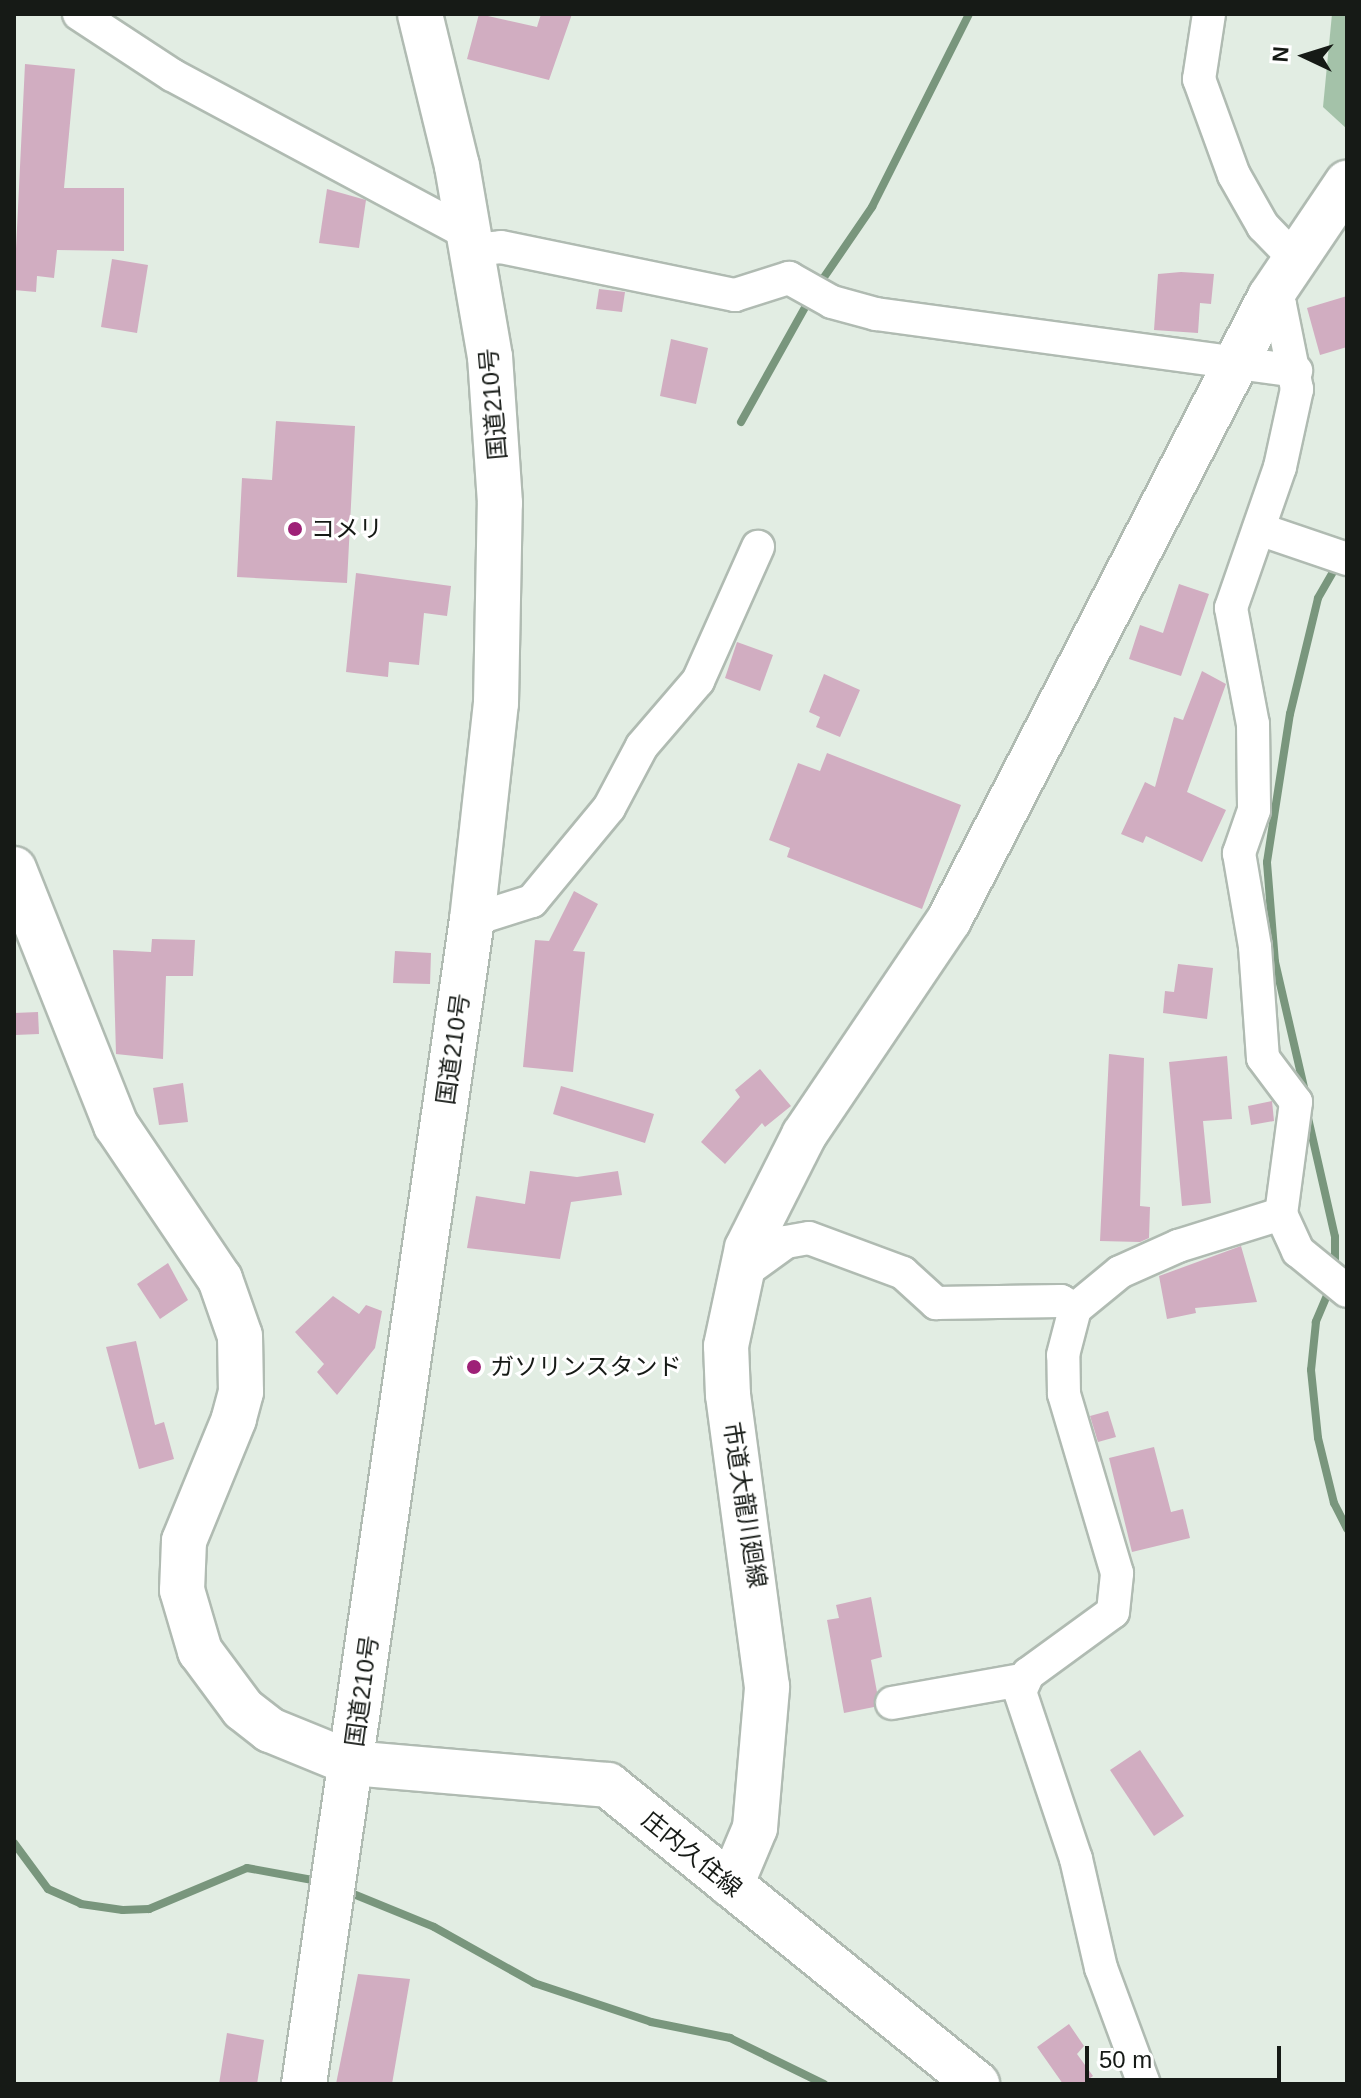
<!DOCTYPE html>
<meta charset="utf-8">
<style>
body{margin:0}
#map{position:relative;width:1361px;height:2098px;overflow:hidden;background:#e2ede3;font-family:Arial,"Noto Sans JP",sans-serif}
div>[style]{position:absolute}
.forest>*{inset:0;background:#a4c2a9}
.stream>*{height:8px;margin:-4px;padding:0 4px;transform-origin:4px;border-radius:4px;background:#79967d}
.building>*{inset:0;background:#d1adc1}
.roads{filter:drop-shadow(2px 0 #b0bbb2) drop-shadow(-2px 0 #b0bbb2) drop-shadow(0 2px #b0bbb2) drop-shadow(0 -2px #b0bbb2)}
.street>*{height:32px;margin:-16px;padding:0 16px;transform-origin:16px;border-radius:16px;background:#fff}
.secondary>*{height:44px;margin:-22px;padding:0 22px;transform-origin:22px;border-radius:22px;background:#fff}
.primary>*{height:44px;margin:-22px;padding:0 22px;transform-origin:22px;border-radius:22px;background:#fff}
.highway>*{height:44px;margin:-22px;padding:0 22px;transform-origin:22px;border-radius:22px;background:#fff}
.dots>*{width:22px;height:22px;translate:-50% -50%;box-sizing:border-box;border:4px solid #fff;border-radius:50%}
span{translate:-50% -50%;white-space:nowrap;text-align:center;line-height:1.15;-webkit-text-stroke:6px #fff;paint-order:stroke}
.street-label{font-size:24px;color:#161a16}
.poi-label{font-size:24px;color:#161a16}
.left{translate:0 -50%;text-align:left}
.frame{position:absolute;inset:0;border:16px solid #161a16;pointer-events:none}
.north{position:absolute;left:1265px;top:16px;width:80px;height:80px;-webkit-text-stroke:6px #fff;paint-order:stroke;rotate:274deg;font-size:22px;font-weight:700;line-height:32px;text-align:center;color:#161a16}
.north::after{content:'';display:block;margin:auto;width:28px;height:36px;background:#161a16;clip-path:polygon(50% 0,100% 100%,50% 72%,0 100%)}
.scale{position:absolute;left:1085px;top:2046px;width:196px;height:36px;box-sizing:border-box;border:4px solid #161a16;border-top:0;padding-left:10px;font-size:24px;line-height:28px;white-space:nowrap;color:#161a16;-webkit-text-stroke:6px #fff;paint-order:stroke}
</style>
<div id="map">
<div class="forest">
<div style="clip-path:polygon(1332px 14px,1347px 14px,1347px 129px,1323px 107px)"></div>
</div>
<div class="stream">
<div style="left:818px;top:286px;width:96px;rotate:-55.6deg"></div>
<div style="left:872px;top:207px;width:216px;rotate:-63.3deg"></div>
<div style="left:741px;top:422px;width:143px;rotate:-60.8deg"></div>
<div style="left:1306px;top:1096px;width:138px;rotate:-103deg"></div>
<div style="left:1275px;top:962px;width:100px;rotate:-94.6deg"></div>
<div style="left:1267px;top:862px;width:150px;rotate:-81.2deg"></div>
<div style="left:1290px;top:714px;width:119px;rotate:-76.4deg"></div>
<div style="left:1318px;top:598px;width:38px;rotate:-60deg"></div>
<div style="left:1308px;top:1118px;width:122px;rotate:77.2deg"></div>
<div style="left:1335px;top:1237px;width:32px;rotate:90deg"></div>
<div style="left:1331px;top:1286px;width:39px;rotate:113deg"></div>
<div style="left:1316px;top:1322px;width:48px;rotate:95.9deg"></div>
<div style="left:1311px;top:1370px;width:68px;rotate:84.1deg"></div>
<div style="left:1318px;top:1438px;width:67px;rotate:76.2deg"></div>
<div style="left:1334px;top:1503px;width:29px;rotate:63deg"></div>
<div style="left:14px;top:1843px;width:57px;rotate:53.5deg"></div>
<div style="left:48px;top:1889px;width:36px;rotate:24deg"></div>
<div style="left:81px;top:1904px;width:42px;rotate:8.1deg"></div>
<div style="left:123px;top:1910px;width:26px;rotate:-2deg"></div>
<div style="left:149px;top:1909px;width:106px;rotate:-22.7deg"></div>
<div style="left:247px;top:1868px;width:72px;rotate:10.4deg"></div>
<div style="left:346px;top:1891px;width:95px;rotate:22.2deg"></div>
<div style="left:434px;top:1927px;width:115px;rotate:29.2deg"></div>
<div style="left:534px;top:1983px;width:123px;rotate:18.4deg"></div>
<div style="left:651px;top:2022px;width:81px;rotate:11.4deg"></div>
<div style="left:730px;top:2038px;width:105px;rotate:26.1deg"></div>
</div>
<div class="building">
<div style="clip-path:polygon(479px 14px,537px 27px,541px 14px,572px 14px,549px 80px,467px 59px)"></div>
<div style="clip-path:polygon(25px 64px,75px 69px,64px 188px,124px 188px,124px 251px,57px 250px,54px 278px,37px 276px,36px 292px,14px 290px)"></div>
<div style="clip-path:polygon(327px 189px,366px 200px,359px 248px,319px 243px)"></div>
<div style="clip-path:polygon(112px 259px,148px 265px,137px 333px,101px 327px)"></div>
<div style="clip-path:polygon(1181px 272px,1214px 274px,1211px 304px,1200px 303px,1198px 333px,1154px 330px,1158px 274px)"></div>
<div style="clip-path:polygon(599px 289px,625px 292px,622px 312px,596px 309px)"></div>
<div style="clip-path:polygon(1347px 296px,1347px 347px,1320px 355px,1307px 308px)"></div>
<div style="clip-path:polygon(671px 339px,708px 348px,696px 404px,660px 396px)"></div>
<div style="clip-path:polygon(276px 421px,355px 426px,347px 583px,237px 577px,242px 478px,272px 480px)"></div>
<div style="clip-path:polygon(356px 573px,451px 586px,447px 616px,424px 613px,419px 665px,389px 662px,388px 677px,346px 672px)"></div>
<div style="clip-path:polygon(1179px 584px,1209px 594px,1181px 676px,1129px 659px,1140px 625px,1163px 633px)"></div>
<div style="clip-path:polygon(737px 642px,773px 655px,760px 691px,725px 678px)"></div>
<div style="clip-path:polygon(1202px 671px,1226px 684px,1187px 792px,1226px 810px,1202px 862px,1146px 836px,1143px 843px,1121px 834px,1145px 782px,1155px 787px,1174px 717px,1183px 720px)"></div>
<div style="clip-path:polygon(824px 674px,860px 690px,840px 737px,816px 727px,820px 717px,809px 712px)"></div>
<div style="clip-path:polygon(827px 753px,961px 805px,922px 909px,787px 857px,790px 848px,769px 840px,798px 763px,820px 771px)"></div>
<div style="clip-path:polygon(574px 891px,598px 904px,573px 951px,585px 952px,573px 1072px,523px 1067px,535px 940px,549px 941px)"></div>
<div style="clip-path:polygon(152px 939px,195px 940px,193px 976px,166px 976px,163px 1059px,116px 1054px,113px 950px,151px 952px)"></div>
<div style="clip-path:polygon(395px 951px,431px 953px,430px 984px,393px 983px)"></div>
<div style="clip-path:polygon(1178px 964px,1213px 968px,1207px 1019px,1163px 1013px,1165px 991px,1174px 992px)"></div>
<div style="clip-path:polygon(38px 1012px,39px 1034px,15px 1035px,14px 1013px)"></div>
<div style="clip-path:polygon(1109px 1054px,1144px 1058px,1140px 1206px,1150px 1207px,1149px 1238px,1140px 1242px,1100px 1241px)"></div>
<div style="clip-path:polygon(1227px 1056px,1232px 1119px,1203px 1121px,1211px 1203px,1182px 1206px,1169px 1062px)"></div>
<div style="clip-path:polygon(760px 1069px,791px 1106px,765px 1127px,762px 1123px,725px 1164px,701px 1142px,740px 1097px,735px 1090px)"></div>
<div style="clip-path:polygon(183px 1083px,188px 1122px,159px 1125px,153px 1088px)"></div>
<div style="clip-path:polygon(561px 1086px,654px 1114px,645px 1143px,553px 1114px)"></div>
<div style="clip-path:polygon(1272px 1101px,1274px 1121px,1251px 1125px,1248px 1106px)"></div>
<div style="clip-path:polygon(530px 1171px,577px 1177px,618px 1171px,622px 1195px,571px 1202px,560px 1259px,467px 1248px,476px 1196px,525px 1204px)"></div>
<div style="clip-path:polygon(1241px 1246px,1257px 1302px,1195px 1308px,1196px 1313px,1167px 1319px,1159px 1276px)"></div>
<div style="clip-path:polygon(168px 1263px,188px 1300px,160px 1319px,137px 1284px)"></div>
<div style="clip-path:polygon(333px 1296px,359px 1314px,366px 1305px,382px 1311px,375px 1348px,337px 1395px,317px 1372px,324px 1364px,295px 1332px)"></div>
<div style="clip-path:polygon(136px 1341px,155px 1425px,164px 1422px,174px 1459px,139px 1469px,106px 1347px)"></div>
<div style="clip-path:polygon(1108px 1411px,1116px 1437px,1098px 1442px,1090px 1416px)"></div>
<div style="clip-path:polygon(1154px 1447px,1171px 1512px,1183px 1509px,1190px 1538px,1132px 1552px,1109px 1458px)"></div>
<div style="clip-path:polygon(871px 1597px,882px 1657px,871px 1660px,877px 1692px,874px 1707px,844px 1713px,827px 1620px,839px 1618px,836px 1605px)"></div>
<div style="clip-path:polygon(1140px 1750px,1184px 1816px,1154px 1836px,1110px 1770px)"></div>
<div style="clip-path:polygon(358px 1974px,410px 1979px,392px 2084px,336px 2084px)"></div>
<div style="clip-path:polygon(1069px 2024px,1084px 2046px,1077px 2054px,1093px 2076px,1082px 2084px,1063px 2084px,1037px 2047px)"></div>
<div style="clip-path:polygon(227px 2033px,264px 2040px,257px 2084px,219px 2084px)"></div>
</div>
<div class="roads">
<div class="street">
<div style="left:79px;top:14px;width:111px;rotate:33.3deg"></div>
<div style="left:172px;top:75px;width:339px;rotate:28.2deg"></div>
<div style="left:1209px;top:14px;width:66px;rotate:98.7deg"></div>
<div style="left:1199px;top:79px;width:102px;rotate:70deg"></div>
<div style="left:1234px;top:175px;width:59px;rotate:60.4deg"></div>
<div style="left:1263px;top:226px;width:43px;rotate:45.9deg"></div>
<div style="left:474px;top:250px;width:27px;rotate:-6deg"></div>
<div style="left:501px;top:247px;width:239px;rotate:11.6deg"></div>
<div style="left:735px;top:295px;width:57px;rotate:-17.5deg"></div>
<div style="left:789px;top:278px;width:49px;rotate:29.2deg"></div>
<div style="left:832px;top:302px;width:46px;rotate:15.3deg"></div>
<div style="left:876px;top:314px;width:424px;rotate:7.7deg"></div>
<div style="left:1270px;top:297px;width:13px;rotate:39deg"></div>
<div style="left:1280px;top:305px;width:86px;rotate:78.6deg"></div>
<div style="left:1297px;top:389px;width:80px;rotate:102.3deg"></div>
<div style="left:1280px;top:467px;width:149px;rotate:109.2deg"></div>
<div style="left:1231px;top:608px;width:118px;rotate:79.3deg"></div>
<div style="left:1253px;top:724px;width:86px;rotate:89.3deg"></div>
<div style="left:1254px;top:810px;width:46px;rotate:109.2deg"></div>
<div style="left:1239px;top:853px;width:95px;rotate:80.3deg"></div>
<div style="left:1255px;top:947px;width:111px;rotate:85.9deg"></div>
<div style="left:1263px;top:1058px;width:55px;rotate:53.1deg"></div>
<div style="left:1296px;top:1102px;width:113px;rotate:97.6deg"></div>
<div style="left:1281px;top:1214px;width:41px;rotate:65.3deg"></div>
<div style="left:1298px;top:1251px;width:63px;rotate:39.2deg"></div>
<div style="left:1259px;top:529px;width:93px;rotate:18.8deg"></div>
<div style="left:472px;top:920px;width:63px;rotate:-17.6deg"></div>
<div style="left:532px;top:901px;width:121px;rotate:-50.4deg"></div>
<div style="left:609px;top:808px;width:70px;rotate:-62deg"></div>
<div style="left:642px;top:746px;width:86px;rotate:-49.3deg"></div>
<div style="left:698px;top:681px;width:147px;rotate:-65.9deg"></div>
<div style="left:739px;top:1276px;width:58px;rotate:-35.9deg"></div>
<div style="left:786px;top:1242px;width:23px;rotate:-10deg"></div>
<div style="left:809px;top:1238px;width:100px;rotate:20.4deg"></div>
<div style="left:903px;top:1273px;width:45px;rotate:42.3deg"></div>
<div style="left:936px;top:1303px;width:125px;rotate:-0.9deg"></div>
<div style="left:1061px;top:1301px;width:16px;rotate:30deg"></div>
<div style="left:892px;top:1703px;width:131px;rotate:-10.1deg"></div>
<div style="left:1144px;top:2084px;width:124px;rotate:-110.3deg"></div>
<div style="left:1101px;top:1968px;width:112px;rotate:-102.9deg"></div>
<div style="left:1076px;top:1859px;width:176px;rotate:-108.5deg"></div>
<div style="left:1020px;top:1692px;width:20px;rotate:-66deg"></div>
<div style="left:1028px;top:1674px;width:105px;rotate:-36.1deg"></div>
<div style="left:1113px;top:1612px;width:39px;rotate:-84deg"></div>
<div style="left:1117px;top:1573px;width:187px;rotate:-106.5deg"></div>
<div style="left:1064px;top:1394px;width:39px;rotate:-91deg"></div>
<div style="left:1063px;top:1355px;width:48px;rotate:-75.4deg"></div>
<div style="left:1075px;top:1309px;width:58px;rotate:-39.4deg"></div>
<div style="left:1120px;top:1272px;width:64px;rotate:-24.1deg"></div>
<div style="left:1178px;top:1246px;width:108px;rotate:-17.3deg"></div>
</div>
<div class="secondary">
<div style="left:14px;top:869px;width:276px;rotate:68.3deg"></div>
<div style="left:116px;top:1125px;width:186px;rotate:56deg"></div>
<div style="left:220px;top:1279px;width:60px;rotate:70.7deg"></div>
<div style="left:240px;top:1336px;width:56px;rotate:89deg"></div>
<div style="left:241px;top:1392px;width:28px;rotate:105deg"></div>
<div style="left:234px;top:1419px;width:132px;rotate:112.3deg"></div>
<div style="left:184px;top:1541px;width:49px;rotate:92.3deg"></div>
<div style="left:182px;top:1590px;width:64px;rotate:73.6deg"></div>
<div style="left:200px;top:1651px;width:72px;rotate:53.4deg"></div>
<div style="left:243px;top:1709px;width:34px;rotate:38deg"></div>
<div style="left:270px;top:1730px;width:87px;rotate:22.2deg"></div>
<div style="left:731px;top:1885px;width:62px;rotate:-67.2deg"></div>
<div style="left:755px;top:1828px;width:142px;rotate:-85.1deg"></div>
<div style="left:767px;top:1687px;width:295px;rotate:-97.6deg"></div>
<div style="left:728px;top:1395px;width:49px;rotate:-92.3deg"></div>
<div style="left:726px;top:1346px;width:100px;rotate:-77.9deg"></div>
<div style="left:747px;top:1248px;width:127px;rotate:-63.2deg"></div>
<div style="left:804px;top:1135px;width:259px;rotate:-56deg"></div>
<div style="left:949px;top:920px;width:701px;rotate:-62.74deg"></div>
<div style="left:1270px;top:297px;width:138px;rotate:-56deg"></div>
</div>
<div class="primary">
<div style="left:351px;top:1763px;width:258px;rotate:4.9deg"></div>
<div style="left:608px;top:1785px;width:475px;rotate:39deg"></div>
</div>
<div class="highway">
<div style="left:304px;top:2084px;width:1176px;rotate:-81.79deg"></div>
<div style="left:472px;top:920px;width:218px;rotate:-83.7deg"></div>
<div style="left:496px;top:703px;width:200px;rotate:-88.9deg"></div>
<div style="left:500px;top:503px;width:146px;rotate:-93.9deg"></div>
<div style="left:490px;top:357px;width:194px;rotate:-99.8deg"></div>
<div style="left:457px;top:166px;width:156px;rotate:-103.7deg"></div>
</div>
</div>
<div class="dots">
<div style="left:295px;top:529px;background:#9e2177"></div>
<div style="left:474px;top:1367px;background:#9e2177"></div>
</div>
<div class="street-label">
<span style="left:493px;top:404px;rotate:-95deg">国道210号</span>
<span style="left:453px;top:1049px;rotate:-82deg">国道210号</span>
<span style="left:745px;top:1505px;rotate:81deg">市道大龍川廻線</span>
<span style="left:362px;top:1691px;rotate:-82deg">国道210号</span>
<span style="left:692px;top:1854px;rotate:39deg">庄内久住線</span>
</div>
<div class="poi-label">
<span class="left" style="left:311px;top:529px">コメリ</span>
<span class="left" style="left:490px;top:1367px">ガソリンスタンド</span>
</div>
<div class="frame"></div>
<div class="north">N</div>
<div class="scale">50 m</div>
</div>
